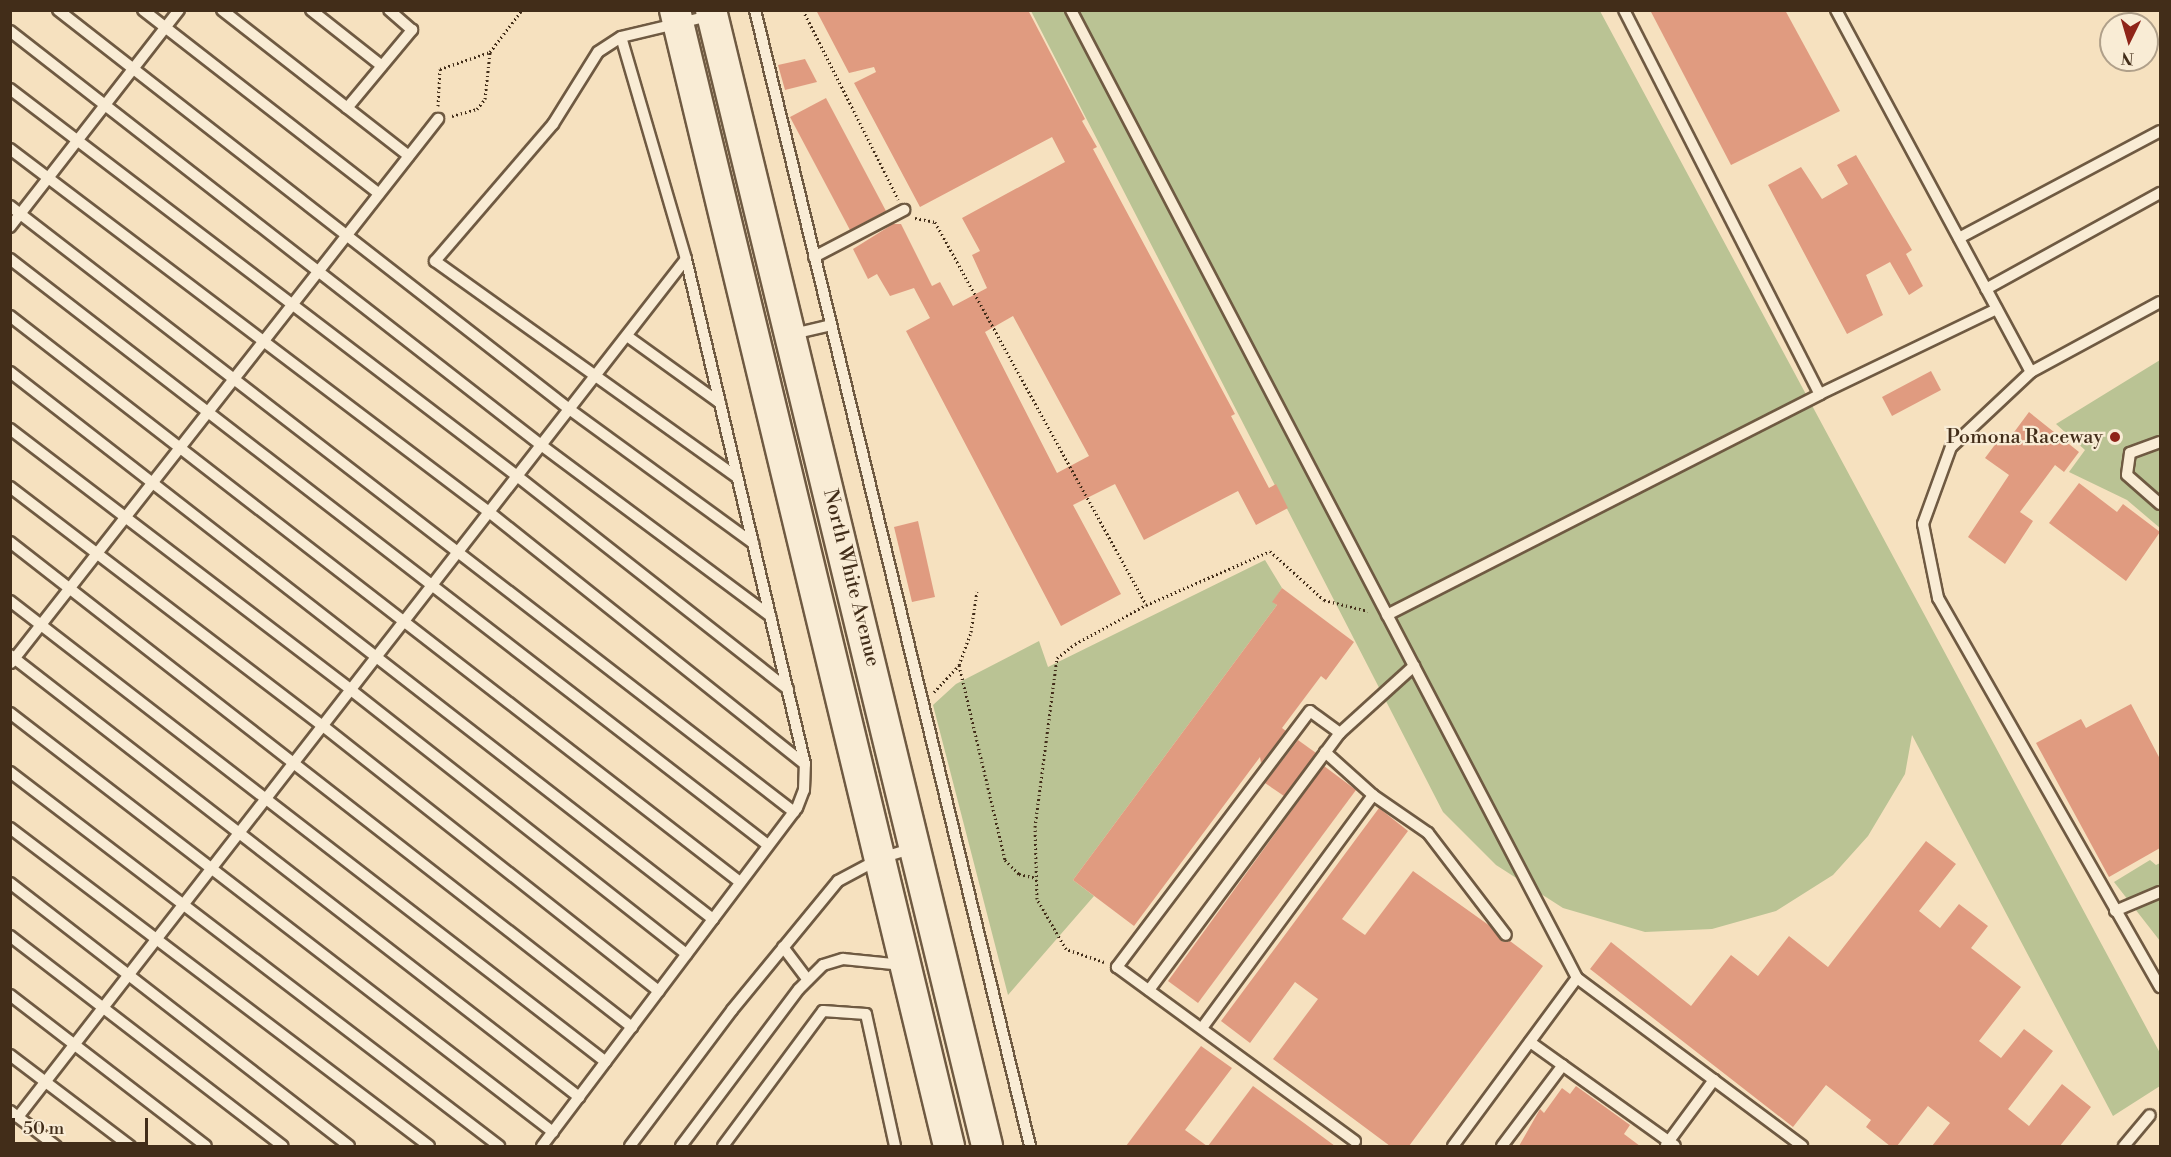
<!DOCTYPE html>
<style>
body{margin:0}
#map{position:relative;width:2171px;height:1157px;overflow:hidden;background:#f6e1bf;font-family:"Libre Bodoni",serif}
div>[style]{position:absolute}
.green>*{inset:0;background:#bac394}
.building>*{inset:0;background:#e09b80}
.path>*{height:3px;margin-top:-1.5px;transform-origin:0;background:repeating-linear-gradient(90deg,#422d19 0 1.5px,transparent 0 4.5px)}
.roads{filter:drop-shadow(2px 0 #6f5a42) drop-shadow(-2px 0 #6f5a42) drop-shadow(0 2px #6f5a42) drop-shadow(0 -2px #6f5a42)}
.service>*{height:10px;margin:-5px;padding:0 5px;transform-origin:5px;border-radius:5px;background:#f9ecd5}
.secondary>*{height:30px;margin:-15px;padding:0 15px;transform-origin:15px;border-radius:15px;background:#f9ecd5}
.dots>*{width:16px;height:16px;translate:-50% -50%;box-sizing:border-box;border:3px solid #f9ecd5;border-radius:50%}
span{translate:-50% -50%;white-space:nowrap;text-align:center;line-height:1.15;-webkit-text-stroke:4.5px #f9ecd5;paint-order:stroke}
.poi-label{font-size:20px;color:#422d19}
.right{translate:-100% -50%;text-align:right}
.street-label{font-size:20px;color:#422d19}
.frame{position:absolute;inset:0;border:12px solid #422d19;pointer-events:none}
.north{position:absolute;left:2099px;top:12px;width:60px;height:60px;box-sizing:border-box;background:#f9ecd5;border:2px solid #b0a08a;border-radius:50%;rotate:185deg;font-size:16px;font-weight:700;line-height:24px;text-align:center;color:#422d19}
.north::after{content:'';display:block;margin:auto;width:21px;height:27px;background:#8f2418;clip-path:polygon(50% 0,100% 100%,50% 72%,0 100%)}
.scale{position:absolute;left:12px;top:1118px;width:136px;height:27px;box-sizing:border-box;border:3px solid #422d19;border-top:0;padding-left:8px;font-size:18px;line-height:21px;white-space:nowrap;color:#422d19;-webkit-text-stroke:4px #f9ecd5;paint-order:stroke}
</style>
<div id="map">
<div class="green">
<div style="clip-path:polygon(1031px 11px,1600px 11px,2160px 1053px,2160px 1086px,2113px 1116px,1912px 735px,1905px 774px,1868px 836px,1833px 875px,1776px 911px,1712px 929px,1645px 932px,1563px 908px,1496px 865px,1443px 812px)"></div>
<div style="clip-path:polygon(2160px 360px,2160px 528px,2127px 500px,2069px 472px,2085px 450px,2056px 424px)"></div>
<div style="clip-path:polygon(1265px 560px,1282px 588px,1273px 602px,1277px 605px,1073px 880px,1094px 896px,1008px 995px,933px 705px,956px 684px,1039px 641px,1048px 667px)"></div>
<div style="clip-path:polygon(2150px 860px,2156px 865px,2160px 863px,2160px 941px,2114px 882px)"></div>
</div>
<div class="building">
<div style="clip-path:polygon(evenodd,816px 10px,1028px 10px,1085px 119px,1082px 121px,1097px 147px,1093px 149px,1235px 414px,1231px 416px,1269px 488px,1276px 484px,1288px 508px,1256px 525px,1238px 491px,1144px 540px,1115px 484px,1073px 505px,1121px 594px,1061px 626px,906px 331px,930px 318px,914px 288px,890px 296px,877px 274px,868px 279px,853px 249px,893px 224px,901px 224px,932px 286px,940px 282px,953px 306px,987px 288px,972px 255px,980px 251px,962px 218px,1065px 162px,1052px 137px,920px 207px,854px 83px,876px 72px,874px 67px,849px 73px,816px 10px,1013px 316px,1089px 456px,1057px 473px,985px 332px,1013px 316px)"></div>
<div style="clip-path:polygon(1650px 10px,1785px 10px,1840px 111px,1731px 165px)"></div>
<div style="clip-path:polygon(805px 59px,817px 82px,785px 90px,778px 65px)"></div>
<div style="clip-path:polygon(826px 98px,886px 211px,850px 230px,790px 117px)"></div>
<div style="clip-path:polygon(1856px 155px,1912px 250px,1906px 254px,1923px 286px,1909px 295px,1890px 262px,1866px 275px,1883px 315px,1847px 334px,1768px 185px,1801px 167px,1822px 199px,1848px 184px,1837px 165px)"></div>
<div style="clip-path:polygon(1931px 371px,1941px 390px,1892px 416px,1882px 397px)"></div>
<div style="clip-path:polygon(2029px 412px,2079px 452px,2064px 472px,2055px 465px,2020px 512px,2033px 521px,2005px 564px,1968px 537px,2009px 475px,1985px 458px,2003px 434px,2009px 439px)"></div>
<div style="clip-path:polygon(2079px 483px,2117px 512px,2123px 504px,2160px 532px,2126px 581px,2049px 523px)"></div>
<div style="clip-path:polygon(918px 521px,935px 597px,912px 602px,894px 527px)"></div>
<div style="clip-path:polygon(1282px 588px,1354px 642px,1326px 680px,1321px 676px,1282px 728px,1286px 731px,1261px 763px,1260px 757px,1134px 926px,1073px 880px,1277px 605px,1272px 602px)"></div>
<div style="clip-path:polygon(2131px 704px,2160px 759px,2160px 848px,2109px 877px,2036px 743px,2081px 719px,2086px 728px)"></div>
<div style="clip-path:polygon(1298px 740px,1316px 753px,1284px 796px,1265px 783px)"></div>
<div style="clip-path:polygon(1324px 766px,1356px 790px,1198px 1003px,1168px 981px)"></div>
<div style="clip-path:polygon(1379px 808px,1408px 831px,1342px 919px,1365px 935px,1413px 871px,1490px 926px,1503px 942px,1510px 941px,1543px 966px,1409px 1146px,1390px 1146px,1273px 1059px,1318px 999px,1295px 982px,1250px 1043px,1221px 1021px)"></div>
<div style="clip-path:polygon(1926px 841px,1956px 864px,1919px 911px,1940px 928px,1959px 904px,1988px 926px,1971px 948px,2021px 987px,1979px 1041px,2001px 1058px,2024px 1029px,2053px 1051px,2008px 1109px,2029px 1126px,2062px 1084px,2091px 1107px,2060px 1146px,1932px 1146px,1950px 1123px,1928px 1106px,1897px 1146px,1890px 1146px,1866px 1127px,1871px 1120px,1826px 1085px,1793px 1127px,1590px 969px,1611px 942px,1691px 1006px,1731px 955px,1758px 976px,1789px 936px,1828px 967px)"></div>
<div style="clip-path:polygon(1201px 1046px,1232px 1068px,1185px 1130px,1207px 1146px,1126px 1146px)"></div>
<div style="clip-path:polygon(1253px 1086px,1304px 1123px,1335px 1146px,1208px 1146px)"></div>
<div style="clip-path:polygon(1576px 1086px,1630px 1125px,1624px 1134px,1640px 1146px,1519px 1146px,1540px 1109px,1544px 1113px,1562px 1088px,1570px 1094px)"></div>
</div>
<div class="path">
<div style="left:803px;top:10px;width:212px;rotate:63.3deg"></div>
<div style="left:438px;top:106px;width:37px;rotate:-87deg"></div>
<div style="left:440px;top:69px;width:53px;rotate:-18.8deg"></div>
<div style="left:452px;top:116px;width:26px;rotate:-16deg"></div>
<div style="left:477px;top:109px;width:13px;rotate:-51deg"></div>
<div style="left:485px;top:99px;width:47px;rotate:-83.9deg"></div>
<div style="left:490px;top:52px;width:53px;rotate:-52.7deg"></div>
<div style="left:915px;top:218px;width:20px;rotate:11deg"></div>
<div style="left:935px;top:222px;width:437px;rotate:61.1deg"></div>
<div style="left:959px;top:665px;width:200px;rotate:76.7deg"></div>
<div style="left:1005px;top:860px;width:20px;rotate:45deg"></div>
<div style="left:1019px;top:874px;width:18px;rotate:13deg"></div>
<div style="left:934px;top:692px;width:37px;rotate:-47deg"></div>
<div style="left:959px;top:665px;width:35px;rotate:-70deg"></div>
<div style="left:971px;top:632px;width:41px;rotate:-81.7deg"></div>
<div style="left:1104px;top:962px;width:40px;rotate:-161.1deg"></div>
<div style="left:1066px;top:949px;width:58px;rotate:-120.1deg"></div>
<div style="left:1037px;top:899px;width:72px;rotate:-91.6deg"></div>
<div style="left:1035px;top:827px;width:170px;rotate:-82.6deg"></div>
<div style="left:1057px;top:658px;width:23px;rotate:-38deg"></div>
<div style="left:1075px;top:644px;width:81px;rotate:-28.8deg"></div>
<div style="left:1146px;top:605px;width:135px;rotate:-23.5deg"></div>
<div style="left:1270px;top:551px;width:73px;rotate:42.2deg"></div>
<div style="left:1324px;top:600px;width:45px;rotate:14deg"></div>
</div>
<div class="roads">
<div class="service">
<div style="left:58px;top:10px;width:648px;rotate:37.98deg"></div>
<div style="left:569px;top:409px;width:228px;rotate:36.1deg"></div>
<div style="left:143px;top:10px;width:299px;rotate:37.9deg"></div>
<div style="left:222px;top:10px;width:237px;rotate:38deg"></div>
<div style="left:311px;top:10px;width:90px;rotate:38.3deg"></div>
<div style="left:755px;top:10px;width:1169px;rotate:76.39deg"></div>
<div style="left:1071px;top:10px;width:1092px;rotate:62.4deg"></div>
<div style="left:1577px;top:978px;width:281px;rotate:36.7deg"></div>
<div style="left:1624px;top:10px;width:431px;rotate:63deg"></div>
<div style="left:1820px;top:394px;width:196px;rotate:-25.7deg"></div>
<div style="left:1836px;top:10px;width:411px;rotate:61.7deg"></div>
<div style="left:709px;top:16px;width:90px;rotate:166.6deg"></div>
<div style="left:621px;top:37px;width:27px;rotate:147deg"></div>
<div style="left:598px;top:52px;width:85px;rotate:122deg"></div>
<div style="left:553px;top:124px;width:181px;rotate:130.7deg"></div>
<div style="left:435px;top:261px;width:371px;rotate:35.6deg"></div>
<div style="left:10px;top:31px;width:673px;rotate:37.94deg"></div>
<div style="left:541px;top:445px;width:286px;rotate:36.7deg"></div>
<div style="left:10px;top:89px;width:638px;rotate:37.35deg"></div>
<div style="left:517px;top:476px;width:345px;rotate:38.2deg"></div>
<div style="left:347px;top:108px;width:102px;rotate:-50.2deg"></div>
<div style="left:412px;top:30px;width:30px;rotate:-139deg"></div>
<div style="left:10px;top:149px;width:601px;rotate:37.16deg"></div>
<div style="left:489px;top:512px;width:404px;rotate:38.6deg"></div>
<div style="left:10px;top:206px;width:991px;rotate:37.7deg"></div>
<div style="left:10px;top:227px;width:275px;rotate:-52.1deg"></div>
<div style="left:1959px;top:238px;width:228px;rotate:-28deg"></div>
<div style="left:814px;top:257px;width:102px;rotate:-27.6deg"></div>
<div style="left:10px;top:259px;width:958px;rotate:37.71deg"></div>
<div style="left:1986px;top:289px;width:199px;rotate:-28.9deg"></div>
<div style="left:2160px;top:302px;width:147px;rotate:151.5deg"></div>
<div style="left:2031px;top:372px;width:110px;rotate:136.8deg"></div>
<div style="left:1951px;top:447px;width:82px;rotate:110deg"></div>
<div style="left:1923px;top:524px;width:76px;rotate:78.5deg"></div>
<div style="left:1938px;top:598px;width:448px;rotate:60.3deg"></div>
<div style="left:10px;top:316px;width:924px;rotate:37.79deg"></div>
<div style="left:793px;top:334px;width:39px;rotate:-13deg"></div>
<div style="left:627px;top:336px;width:115px;rotate:35.8deg"></div>
<div style="left:10px;top:372px;width:891px;rotate:37.89deg"></div>
<div style="left:10px;top:429px;width:429px;rotate:37.4deg"></div>
<div style="left:351px;top:690px;width:427px;rotate:38.2deg"></div>
<div style="left:2160px;top:442px;width:32px;rotate:160deg"></div>
<div style="left:2130px;top:453px;width:22px;rotate:98deg"></div>
<div style="left:2127px;top:475px;width:44px;rotate:41.3deg"></div>
<div style="left:10px;top:487px;width:394px;rotate:37.4deg"></div>
<div style="left:323px;top:726px;width:428px;rotate:38.3deg"></div>
<div style="left:10px;top:542px;width:789px;rotate:37.95deg"></div>
<div style="left:10px;top:601px;width:753px;rotate:37.72deg"></div>
<div style="left:1387px;top:615px;width:486px;rotate:-27deg"></div>
<div style="left:10px;top:655px;width:721px;rotate:37.84deg"></div>
<div style="left:11px;top:663px;width:692px;rotate:-51.87deg"></div>
<div style="left:10px;top:713px;width:686px;rotate:37.66deg"></div>
<div style="left:1340px;top:733px;width:37px;rotate:-144deg"></div>
<div style="left:1310px;top:711px;width:321px;rotate:127deg"></div>
<div style="left:1117px;top:967px;width:295px;rotate:36.2deg"></div>
<div style="left:1325px;top:752px;width:64px;rotate:41.9deg"></div>
<div style="left:1373px;top:795px;width:67px;rotate:34.6deg"></div>
<div style="left:1428px;top:833px;width:128px;rotate:52.6deg"></div>
<div style="left:10px;top:772px;width:616px;rotate:37.41deg"></div>
<div style="left:10px;top:828px;width:526px;rotate:37.2deg"></div>
<div style="left:10px;top:883px;width:429px;rotate:37.8deg"></div>
<div style="left:2115px;top:911px;width:49px;rotate:-22.9deg"></div>
<div style="left:10px;top:936px;width:344px;rotate:37.6deg"></div>
<div style="left:783px;top:947px;width:41px;rotate:52.9deg"></div>
<div style="left:1149px;top:990px;width:320px;rotate:-53.4deg"></div>
<div style="left:1340px;top:733px;width:100px;rotate:-42.2deg"></div>
<div style="left:10px;top:995px;width:247px;rotate:37.6deg"></div>
<div style="left:1202px;top:1028px;width:289px;rotate:-53.7deg"></div>
<div style="left:1530px;top:1042px;width:178px;rotate:35.6deg"></div>
<div style="left:10px;top:1055px;width:151px;rotate:37.2deg"></div>
<div style="left:10px;top:1111px;width:58px;rotate:37.3deg"></div>
<div style="left:18px;top:1117px;width:1087px;rotate:-52.1deg"></div>
<div style="left:686px;top:259px;width:231px;rotate:-106.3deg"></div>
<div style="left:1666px;top:1145px;width:81px;rotate:-53.6deg"></div>
<div style="left:542px;top:1146px;width:423px;rotate:-53deg"></div>
<div style="left:797px;top:808px;width:19px;rotate:-69deg"></div>
<div style="left:804px;top:790px;width:26px;rotate:-88deg"></div>
<div style="left:805px;top:764px;width:519px;rotate:-103.26deg"></div>
<div style="left:630px;top:1146px;width:170px;rotate:-53.1deg"></div>
<div style="left:732px;top:1010px;width:167px;rotate:-50.6deg"></div>
<div style="left:838px;top:881px;width:49px;rotate:-28.1deg"></div>
<div style="left:881px;top:858px;width:34px;rotate:-17deg"></div>
<div style="left:681px;top:1146px;width:196px;rotate:-53.1deg"></div>
<div style="left:799px;top:989px;width:34px;rotate:-45deg"></div>
<div style="left:823px;top:965px;width:21px;rotate:-17deg"></div>
<div style="left:843px;top:959px;width:60px;rotate:5.7deg"></div>
<div style="left:723px;top:1146px;width:168px;rotate:-53.5deg"></div>
<div style="left:823px;top:1011px;width:43px;rotate:4deg"></div>
<div style="left:866px;top:1014px;width:135px;rotate:77.6deg"></div>
<div style="left:1453px;top:1146px;width:209px;rotate:-53.6deg"></div>
<div style="left:1502px;top:1146px;width:101px;rotate:-53deg"></div>
<div style="left:2124px;top:1146px;width:40px;rotate:-50deg"></div>
</div>
<div class="secondary">
<div style="left:675px;top:10px;width:1169px;rotate:76.44deg"></div>
<div style="left:711px;top:10px;width:1169px;rotate:76.34deg"></div>
</div>
</div>
<div class="dots">
<div style="left:2115px;top:437px;background:#8f2418"></div>
</div>
<div class="poi-label">
<span class="right" style="left:2103px;top:437px">Pomona Raceway</span>
</div>
<div class="street-label">
<span style="left:851px;top:578px;rotate:76deg">North White Avenue</span>
</div>
<div class="frame"></div>
<div class="north">N</div>
<div class="scale">50 m</div>
</div>
